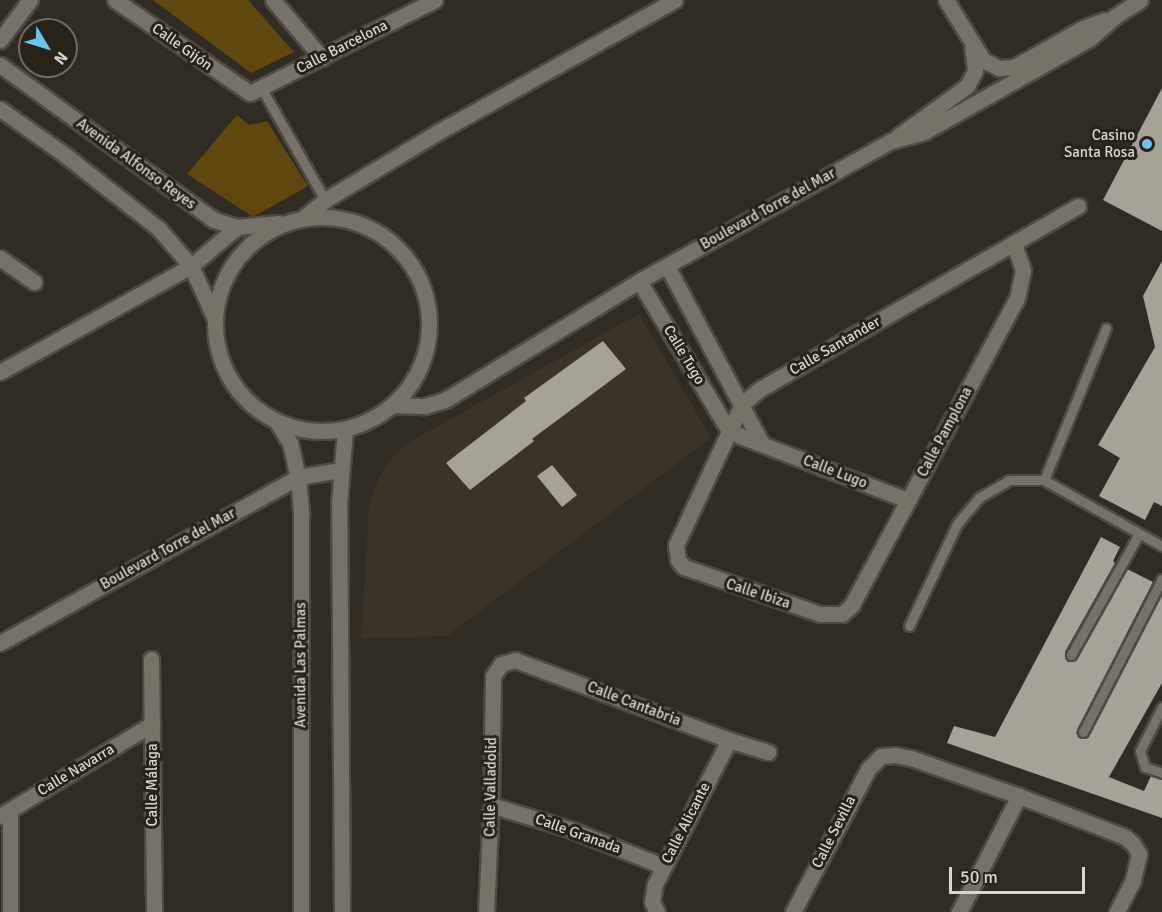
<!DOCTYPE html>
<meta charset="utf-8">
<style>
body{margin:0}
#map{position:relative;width:1162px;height:912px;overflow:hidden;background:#302c23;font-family:Signika,sans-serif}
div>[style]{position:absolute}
.built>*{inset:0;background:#3b3426}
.green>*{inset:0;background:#5f470d}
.building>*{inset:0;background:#a7a297}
.roads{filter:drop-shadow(2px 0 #4e4a43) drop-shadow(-2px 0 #4e4a43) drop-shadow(0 2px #4e4a43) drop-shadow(0 -2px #4e4a43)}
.lane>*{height:9px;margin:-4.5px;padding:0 4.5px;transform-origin:4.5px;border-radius:4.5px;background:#777268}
.street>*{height:15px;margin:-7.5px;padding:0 7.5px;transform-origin:7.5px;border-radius:7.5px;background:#777268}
.secondary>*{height:15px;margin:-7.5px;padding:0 7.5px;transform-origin:7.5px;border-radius:7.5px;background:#777268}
.secondary>.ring{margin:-7.5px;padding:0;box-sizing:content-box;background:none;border:15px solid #777268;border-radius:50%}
.dots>*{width:16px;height:16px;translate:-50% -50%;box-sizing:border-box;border:3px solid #27221a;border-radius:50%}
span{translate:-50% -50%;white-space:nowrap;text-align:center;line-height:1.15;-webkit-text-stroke:6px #27221a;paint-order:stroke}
.street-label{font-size:15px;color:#d9d6d0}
.poi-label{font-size:15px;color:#d9d6d0}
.right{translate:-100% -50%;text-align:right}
.north{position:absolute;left:18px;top:18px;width:60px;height:60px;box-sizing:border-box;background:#27221a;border:2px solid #6e6a63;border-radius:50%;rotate:128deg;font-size:16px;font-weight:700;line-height:24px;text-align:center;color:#d9d6d0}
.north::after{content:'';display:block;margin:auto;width:21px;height:27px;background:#6ac3f1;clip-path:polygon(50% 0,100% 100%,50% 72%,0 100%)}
.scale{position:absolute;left:949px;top:867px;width:136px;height:27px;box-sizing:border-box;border:3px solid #d9d6d0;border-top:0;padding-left:8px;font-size:18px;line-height:21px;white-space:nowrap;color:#d9d6d0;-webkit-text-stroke:4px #27221a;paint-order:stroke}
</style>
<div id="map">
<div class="built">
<div style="clip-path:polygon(639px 314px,711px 438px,447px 636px,361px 638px,369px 507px,377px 482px,388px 463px,404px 445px)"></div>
</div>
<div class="green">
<div style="clip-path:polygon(153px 0,248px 0,294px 52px,251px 73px)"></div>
<div style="clip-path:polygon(237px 115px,249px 125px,267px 121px,308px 186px,253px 217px,187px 174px)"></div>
</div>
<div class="building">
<div style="clip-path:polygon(1162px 88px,1162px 231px,1103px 200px)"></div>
<div style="clip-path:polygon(1162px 261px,1162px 506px,1154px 502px,1145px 520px,1099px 496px,1120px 458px,1098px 445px,1155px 347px,1143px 296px)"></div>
<div style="clip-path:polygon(603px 341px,626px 369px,532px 439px,534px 441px,470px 490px,446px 463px,526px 401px,524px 398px)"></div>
<div style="clip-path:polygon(552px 465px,577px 495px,562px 507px,537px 476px)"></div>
<div style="clip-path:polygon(1101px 537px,1120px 547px,1113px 561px,1115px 563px,1065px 652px,1067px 661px,1072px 662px,1077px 658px,1127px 569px,1153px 582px,1076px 733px,1083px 739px,1089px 735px,1162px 594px,1162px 683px,1109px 777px,1144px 791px,1151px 776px,1162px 780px,1162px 818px,947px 743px,954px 726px,995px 737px)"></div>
</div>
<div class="roads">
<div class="lane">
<div style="left:262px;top:89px;width:128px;rotate:60.4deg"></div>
<div style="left:1044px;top:480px;width:164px;rotate:-67.8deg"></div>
<div style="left:909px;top:626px;width:113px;rotate:-64.8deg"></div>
<div style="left:957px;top:524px;width:35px;rotate:-50deg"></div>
<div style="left:980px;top:497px;width:34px;rotate:-30deg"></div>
<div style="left:1009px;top:480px;width:35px"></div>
<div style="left:1044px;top:480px;width:135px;rotate:29.2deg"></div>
<div style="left:1071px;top:655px;width:139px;rotate:-60.7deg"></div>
<div style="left:1162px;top:707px;width:49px;rotate:116.6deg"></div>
<div style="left:1140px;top:751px;width:17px;rotate:73deg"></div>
<div style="left:1145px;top:767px;width:18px;rotate:19deg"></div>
<div style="left:1083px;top:732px;width:172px;rotate:-62.7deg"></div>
</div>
<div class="street">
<div style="left:115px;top:0;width:164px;rotate:34.6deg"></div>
<div style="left:250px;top:93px;width:207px;rotate:-26.7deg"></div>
<div style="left:273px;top:0;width:76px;rotate:49.8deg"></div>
<div style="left:946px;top:0;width:70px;rotate:58.3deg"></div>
<div style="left:983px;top:60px;width:18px;rotate:27deg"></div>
<div style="left:999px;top:68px;width:15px;rotate:-4deg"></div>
<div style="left:1014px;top:67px;width:79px;rotate:-29.5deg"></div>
<div style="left:1083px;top:28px;width:23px;rotate:-20deg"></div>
<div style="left:0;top:40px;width:50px;rotate:-53.1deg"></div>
<div style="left:898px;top:136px;width:85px;rotate:-35.9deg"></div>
<div style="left:967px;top:86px;width:17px;rotate:-62deg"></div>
<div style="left:975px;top:71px;width:23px;rotate:-97deg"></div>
<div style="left:303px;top:218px;width:28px;rotate:-39deg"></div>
<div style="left:325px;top:200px;width:132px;rotate:-31deg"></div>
<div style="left:438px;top:132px;width:271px;rotate:-29.1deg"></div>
<div style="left:1014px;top:243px;width:28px;rotate:72deg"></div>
<div style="left:1023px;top:270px;width:29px;rotate:102deg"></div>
<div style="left:1017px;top:298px;width:349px;rotate:118.3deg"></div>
<div style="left:852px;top:605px;width:13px;rotate:138deg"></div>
<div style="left:842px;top:614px;width:22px;rotate:180deg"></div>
<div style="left:820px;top:614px;width:144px;rotate:-160.9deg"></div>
<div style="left:684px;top:567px;width:9px;rotate:-131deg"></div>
<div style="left:678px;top:560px;width:15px;rotate:-98deg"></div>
<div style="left:676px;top:545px;width:156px;rotate:-64.9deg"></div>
<div style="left:742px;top:404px;width:23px;rotate:-40deg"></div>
<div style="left:760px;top:389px;width:367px;rotate:-29.9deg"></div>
<div style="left:0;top:258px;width:42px;rotate:35.2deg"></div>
<div style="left:667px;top:266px;width:202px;rotate:61.9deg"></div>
<div style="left:639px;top:281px;width:173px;rotate:59deg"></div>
<div style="left:728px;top:429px;width:14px;rotate:30deg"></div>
<div style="left:740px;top:436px;width:180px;rotate:20.9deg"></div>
<div style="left:0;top:372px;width:218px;rotate:-29deg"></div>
<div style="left:191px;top:266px;width:60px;rotate:-40.3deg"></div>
<div style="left:392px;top:405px;width:33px;rotate:2deg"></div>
<div style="left:425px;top:406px;width:21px;rotate:-17deg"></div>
<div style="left:445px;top:400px;width:228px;rotate:-31.5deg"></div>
<div style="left:639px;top:281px;width:288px;rotate:-29.1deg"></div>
<div style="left:891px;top:141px;width:34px;rotate:-15deg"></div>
<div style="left:924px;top:132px;width:189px;rotate:-29.4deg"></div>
<div style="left:1089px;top:39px;width:33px;rotate:-41deg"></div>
<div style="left:1114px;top:17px;width:31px;rotate:-33deg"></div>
<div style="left:0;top:643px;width:341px;rotate:-29.1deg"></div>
<div style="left:298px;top:477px;width:44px;rotate:-9.2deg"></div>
<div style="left:151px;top:659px;width:253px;rotate:89.3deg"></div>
<div style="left:491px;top:805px;width:82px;rotate:17.1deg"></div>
<div style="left:569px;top:829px;width:101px;rotate:21.5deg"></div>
<div style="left:10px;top:810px;width:102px;rotate:90deg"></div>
<div style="left:0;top:816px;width:178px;rotate:-31.2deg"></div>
<div style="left:486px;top:912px;width:107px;rotate:-87.3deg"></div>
<div style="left:491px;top:805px;width:129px;rotate:-89.1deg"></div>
<div style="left:493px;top:676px;width:14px;rotate:-56deg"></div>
<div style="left:501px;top:664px;width:15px;rotate:-16deg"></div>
<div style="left:515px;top:660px;width:228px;rotate:20.5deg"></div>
<div style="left:729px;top:740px;width:41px;rotate:17.1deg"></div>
<div style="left:657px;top:912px;width:11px;rotate:-117deg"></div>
<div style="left:652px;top:902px;width:18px;rotate:-81deg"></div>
<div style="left:655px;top:884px;width:162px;rotate:-62.8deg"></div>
<div style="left:793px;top:912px;width:161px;rotate:-62.3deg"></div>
<div style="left:868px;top:769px;width:18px;rotate:-45deg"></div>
<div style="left:881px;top:756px;width:14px;rotate:-4deg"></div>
<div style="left:895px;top:755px;width:16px;rotate:11deg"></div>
<div style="left:911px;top:758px;width:114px;rotate:19.4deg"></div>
<div style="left:1019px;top:796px;width:114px;rotate:21.1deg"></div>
<div style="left:1125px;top:837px;width:11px;rotate:41deg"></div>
<div style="left:1133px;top:844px;width:12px;rotate:59deg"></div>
<div style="left:1139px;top:854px;width:27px;rotate:103deg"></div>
<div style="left:1133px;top:880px;width:36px;rotate:117deg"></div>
<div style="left:959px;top:912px;width:131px;rotate:-62.7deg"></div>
</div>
<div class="secondary">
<div style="left:0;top:65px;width:264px;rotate:35.9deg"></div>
<div style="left:214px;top:220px;width:24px;rotate:17deg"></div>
<div style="left:237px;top:227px;width:42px;rotate:-5.4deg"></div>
<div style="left:0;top:109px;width:80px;rotate:35.3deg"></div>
<div style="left:65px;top:155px;width:120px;rotate:38.2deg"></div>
<div style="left:159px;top:229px;width:49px;rotate:49.1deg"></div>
<div style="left:191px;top:266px;width:58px;rotate:65.6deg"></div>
<div class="ring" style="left:215px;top:217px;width:199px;height:199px"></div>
<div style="left:277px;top:422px;width:25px;rotate:58deg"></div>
<div style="left:290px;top:443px;width:35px;rotate:77deg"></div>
<div style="left:298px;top:477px;width:38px;rotate:85deg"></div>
<div style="left:301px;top:515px;width:397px;rotate:90deg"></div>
<div style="left:342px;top:912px;width:408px;rotate:-90.4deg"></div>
<div style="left:339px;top:504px;width:75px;rotate:-85.4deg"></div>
</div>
</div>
<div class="dots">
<div style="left:1147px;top:144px;background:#6ac3f1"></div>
</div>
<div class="street-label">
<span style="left:182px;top:47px;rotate:35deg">Calle Gijón</span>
<span style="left:342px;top:47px;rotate:-27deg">Calle Barcelona</span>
<span style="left:136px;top:164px;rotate:36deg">Avenida Alfonso Reyes</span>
<span style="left:768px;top:209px;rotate:-29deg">Boulevard Torre del Mar</span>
<span style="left:835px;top:346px;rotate:-30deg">Calle Santander</span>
<span style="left:684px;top:355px;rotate:59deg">Calle Tugo</span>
<span style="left:945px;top:432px;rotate:-62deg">Calle Pamplona</span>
<span style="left:835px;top:472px;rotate:21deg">Calle Lugo</span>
<span style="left:168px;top:549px;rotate:-29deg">Boulevard Torre del Mar</span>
<span style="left:758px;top:594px;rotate:18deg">Calle Ibiza</span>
<span style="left:301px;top:665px;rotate:-90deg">Avenida Las Palmas</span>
<span style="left:634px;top:704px;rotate:21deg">Calle Cantabria</span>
<span style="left:76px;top:770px;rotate:-31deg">Calle Navarra</span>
<span style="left:153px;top:785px;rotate:-90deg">Calle Málaga</span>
<span style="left:491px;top:787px;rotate:-89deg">Calle Valladolid</span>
<span style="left:686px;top:823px;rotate:-63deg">Calle Alicante</span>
<span style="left:834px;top:832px;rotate:-63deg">Calle Sevilla</span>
<span style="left:578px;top:834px;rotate:20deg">Calle Granada</span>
</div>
<div class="poi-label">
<span class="right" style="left:1135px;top:144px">Casino<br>Santa Rosa</span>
</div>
<div class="north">N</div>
<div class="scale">50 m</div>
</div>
